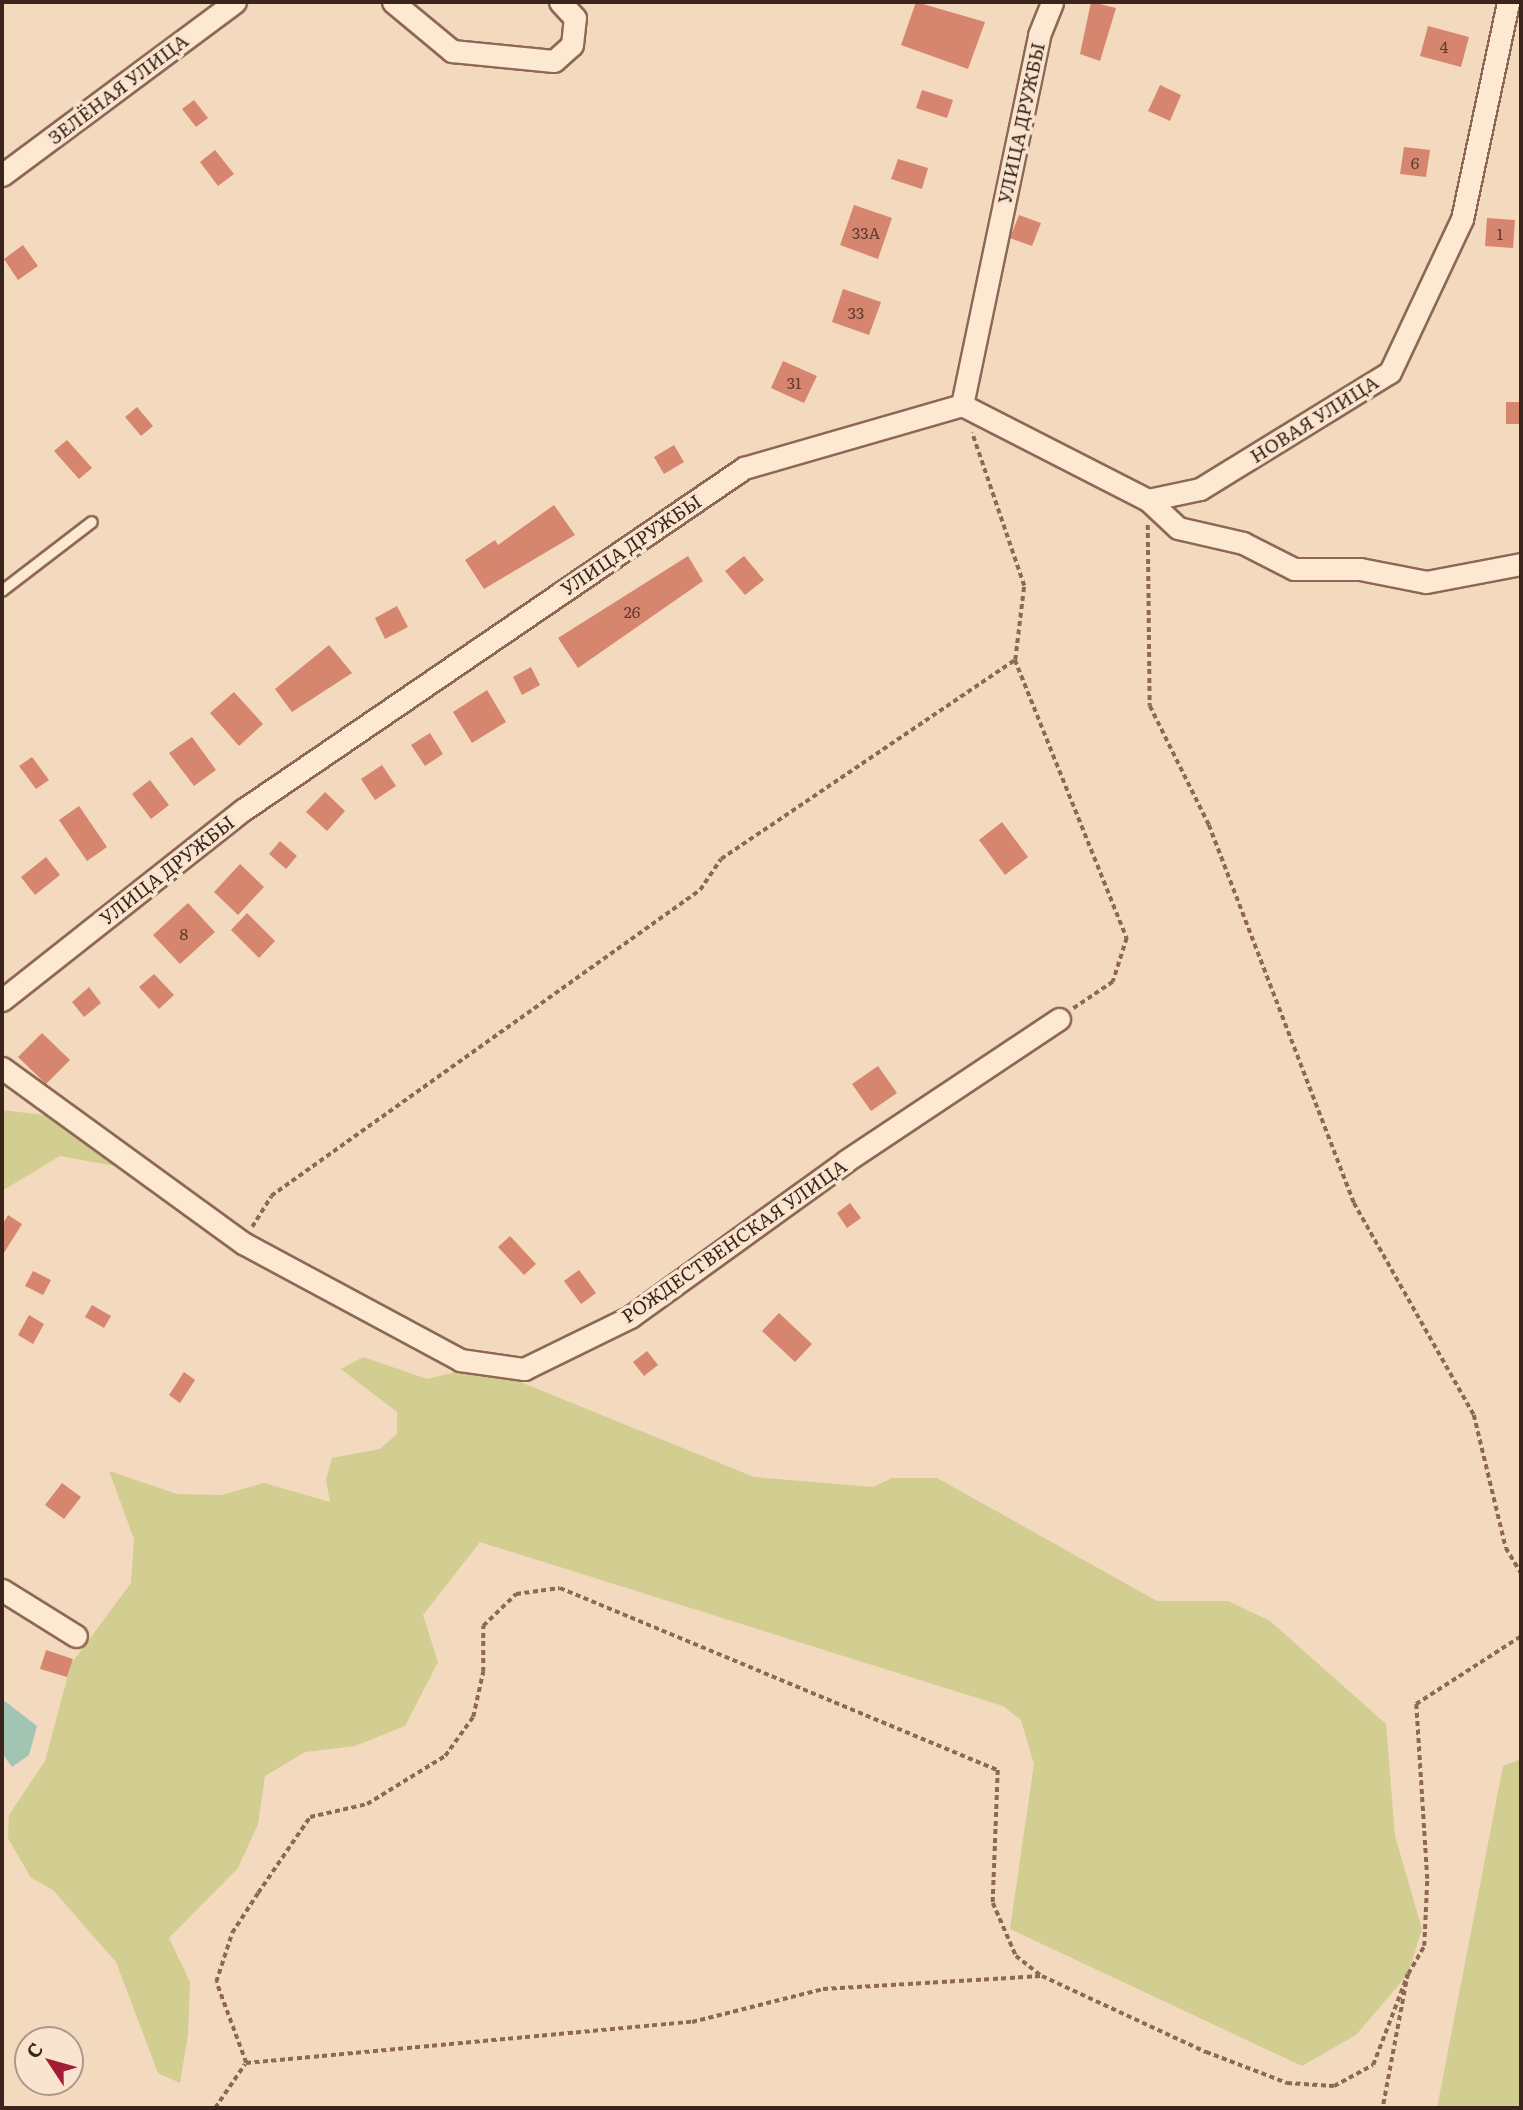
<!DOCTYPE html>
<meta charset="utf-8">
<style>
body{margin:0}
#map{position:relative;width:1523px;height:2110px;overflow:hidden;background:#f3d9be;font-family:Literata,serif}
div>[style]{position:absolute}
.green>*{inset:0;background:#d2cd91}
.water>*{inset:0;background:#a2c4b3}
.building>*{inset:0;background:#d6866f}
.path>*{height:3.5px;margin-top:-1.75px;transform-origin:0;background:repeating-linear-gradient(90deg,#8e6855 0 5px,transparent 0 8.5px)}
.roads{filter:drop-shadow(2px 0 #8e6855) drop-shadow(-2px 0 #8e6855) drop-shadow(0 2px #8e6855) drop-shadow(0 -2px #8e6855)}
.service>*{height:10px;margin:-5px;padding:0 5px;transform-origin:5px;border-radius:5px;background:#fde8d2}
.minor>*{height:21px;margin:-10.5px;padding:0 10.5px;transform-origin:10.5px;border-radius:10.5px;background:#fde8d2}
span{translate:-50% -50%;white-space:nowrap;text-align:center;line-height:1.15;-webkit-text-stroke:7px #f9e5cf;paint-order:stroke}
.number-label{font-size:16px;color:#623c30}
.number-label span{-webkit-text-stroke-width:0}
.street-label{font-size:19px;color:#3b241b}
.frame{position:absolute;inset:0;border:4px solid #3b241b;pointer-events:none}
.north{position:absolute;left:14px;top:2026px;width:70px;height:70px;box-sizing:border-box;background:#f9e5cf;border:2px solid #ad9887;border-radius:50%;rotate:306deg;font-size:19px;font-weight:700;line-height:28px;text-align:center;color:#3b241b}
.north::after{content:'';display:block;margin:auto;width:24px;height:32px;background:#a41d38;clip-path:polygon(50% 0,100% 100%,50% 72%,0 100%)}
</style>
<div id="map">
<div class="green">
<div style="clip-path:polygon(2px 1110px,85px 1120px,132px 1169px,60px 1156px,2px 1191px)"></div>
<div style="clip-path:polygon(363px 1357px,427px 1379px,481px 1366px,754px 1477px,873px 1487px,892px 1478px,937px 1478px,1157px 1601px,1228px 1601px,1270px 1621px,1386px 1724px,1395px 1836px,1422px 1929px,1408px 1974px,1356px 2035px,1302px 2066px,1010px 1929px,1034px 1764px,1021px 1720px,1003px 1706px,480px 1542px,423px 1615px,438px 1662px,405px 1726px,355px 1746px,305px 1752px,265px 1776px,258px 1824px,238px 1868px,169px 1938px,190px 1982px,188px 2035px,180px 2083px,158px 2073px,116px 1962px,53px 1890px,31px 1878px,8px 1838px,9px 1815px,45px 1761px,71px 1664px,131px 1583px,134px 1539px,109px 1471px,177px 1494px,222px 1495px,264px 1483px,330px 1502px,326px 1480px,332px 1458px,380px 1449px,397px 1434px,397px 1412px,341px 1369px)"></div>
<div style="clip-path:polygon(1521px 1759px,1521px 2108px,1437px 2108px,1503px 1766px)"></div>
</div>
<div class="water">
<div style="clip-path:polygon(2px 1699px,37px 1726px,29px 1755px,12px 1767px,2px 1753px)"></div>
</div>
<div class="building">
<div style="clip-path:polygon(916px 2px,985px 22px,968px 69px,901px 45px)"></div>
<div style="clip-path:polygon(1091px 2px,1116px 8px,1100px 61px,1080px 54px)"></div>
<div style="clip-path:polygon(1428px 26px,1469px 37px,1461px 67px,1420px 56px)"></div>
<div style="clip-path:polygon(1160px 85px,1181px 95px,1170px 121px,1148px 111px)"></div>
<div style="clip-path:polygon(922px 90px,953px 100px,947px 118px,916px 108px)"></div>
<div style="clip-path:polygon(194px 100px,208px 118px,196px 127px,182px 109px)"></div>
<div style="clip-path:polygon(1404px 147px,1430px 150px,1426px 177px,1400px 174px)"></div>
<div style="clip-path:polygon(215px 150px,234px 174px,218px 186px,200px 162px)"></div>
<div style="clip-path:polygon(898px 159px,928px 168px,922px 189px,891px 179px)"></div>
<div style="clip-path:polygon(854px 205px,892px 218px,878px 259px,840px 245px)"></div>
<div style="clip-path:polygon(1019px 215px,1041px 223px,1032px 246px,1010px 238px)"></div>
<div style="clip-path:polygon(1487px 218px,1515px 220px,1513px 248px,1485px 246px)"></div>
<div style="clip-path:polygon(23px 245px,38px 266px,18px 280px,4px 259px)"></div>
<div style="clip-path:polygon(843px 289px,881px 302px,869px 335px,832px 322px)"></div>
<div style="clip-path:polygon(783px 361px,817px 376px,804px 403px,771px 388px)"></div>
<div style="clip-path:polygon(1506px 402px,1521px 402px,1521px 424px,1506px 424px)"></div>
<div style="clip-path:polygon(137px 407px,153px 426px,141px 436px,125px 417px)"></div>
<div style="clip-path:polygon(67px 440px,92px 468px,79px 479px,54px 451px)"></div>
<div style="clip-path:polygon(674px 445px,684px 462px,664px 474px,654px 457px)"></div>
<div style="clip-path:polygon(554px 505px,575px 535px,484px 589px,465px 560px,495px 540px,498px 545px)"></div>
<div style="clip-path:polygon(688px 556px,703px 581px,578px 668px,558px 638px)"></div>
<div style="clip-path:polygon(744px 556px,764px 580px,745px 595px,725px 571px)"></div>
<div style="clip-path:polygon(397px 606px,408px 627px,385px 639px,375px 618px)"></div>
<div style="clip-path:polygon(329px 645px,352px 673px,292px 712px,275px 689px)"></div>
<div style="clip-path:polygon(531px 667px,540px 685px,522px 695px,513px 677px)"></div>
<div style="clip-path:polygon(487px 690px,506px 722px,472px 743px,453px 712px)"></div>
<div style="clip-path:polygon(234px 692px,263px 724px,239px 746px,210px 713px)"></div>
<div style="clip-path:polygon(430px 733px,443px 754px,425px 766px,411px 745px)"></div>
<div style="clip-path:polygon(192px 737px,216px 770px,194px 786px,169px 753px)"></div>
<div style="clip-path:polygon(32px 757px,49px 780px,36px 789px,19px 766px)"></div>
<div style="clip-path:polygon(382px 765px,396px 786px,375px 800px,361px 779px)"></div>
<div style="clip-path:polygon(150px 780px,169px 805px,151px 819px,132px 794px)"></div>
<div style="clip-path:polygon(325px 792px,345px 811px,327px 831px,306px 812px)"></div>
<div style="clip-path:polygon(79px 806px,107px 847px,87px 861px,59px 820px)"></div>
<div style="clip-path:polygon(1002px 822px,1028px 857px,1005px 875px,979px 840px)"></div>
<div style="clip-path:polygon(280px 841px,297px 856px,286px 869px,269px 854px)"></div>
<div style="clip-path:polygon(46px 857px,60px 875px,35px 895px,21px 877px)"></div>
<div style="clip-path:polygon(240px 864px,264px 887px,238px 915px,214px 892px)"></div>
<div style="clip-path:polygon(188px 903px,215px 932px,180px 964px,153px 935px)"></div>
<div style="clip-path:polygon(247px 913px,275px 941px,259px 958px,231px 930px)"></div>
<div style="clip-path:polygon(154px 974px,174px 995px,159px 1009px,139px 987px)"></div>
<div style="clip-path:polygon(89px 987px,101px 1003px,84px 1017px,72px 1002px)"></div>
<div style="clip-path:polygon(42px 1033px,70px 1060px,46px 1084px,18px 1057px)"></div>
<div style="clip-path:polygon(878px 1066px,897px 1093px,871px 1111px,852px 1084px)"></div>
<div style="clip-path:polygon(850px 1203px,861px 1218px,847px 1228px,837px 1213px)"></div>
<div style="clip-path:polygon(8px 1215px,22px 1224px,2px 1256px,2px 1225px)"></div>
<div style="clip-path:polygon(510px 1236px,536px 1264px,524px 1275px,498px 1247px)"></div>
<div style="clip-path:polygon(579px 1270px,596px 1293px,581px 1304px,564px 1281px)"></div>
<div style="clip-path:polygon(33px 1271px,51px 1280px,43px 1295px,25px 1286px)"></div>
<div style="clip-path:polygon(92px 1305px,111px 1316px,104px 1328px,85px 1317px)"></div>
<div style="clip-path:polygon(779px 1313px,812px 1344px,795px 1362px,762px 1331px)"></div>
<div style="clip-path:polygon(29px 1315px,44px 1324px,33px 1344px,18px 1335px)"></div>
<div style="clip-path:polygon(647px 1351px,658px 1365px,644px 1376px,633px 1362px)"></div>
<div style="clip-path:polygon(184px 1372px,195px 1380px,180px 1403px,169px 1395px)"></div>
<div style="clip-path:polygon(62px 1483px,81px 1497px,64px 1519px,45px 1505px)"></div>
<div style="clip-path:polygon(46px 1650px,73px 1659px,67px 1677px,40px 1669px)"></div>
</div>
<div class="path">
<div style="left:1148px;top:525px;width:181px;rotate:89.4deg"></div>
<div style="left:1150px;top:706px;width:133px;rotate:63.6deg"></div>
<div style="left:1209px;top:825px;width:405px;rotate:69deg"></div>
<div style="left:1354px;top:1203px;width:244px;rotate:60.5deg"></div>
<div style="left:1474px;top:1415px;width:137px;rotate:76.5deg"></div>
<div style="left:1506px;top:1548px;width:29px;rotate:59deg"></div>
<div style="left:1015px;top:660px;width:300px;rotate:68.1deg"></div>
<div style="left:1127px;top:938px;width:46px;rotate:107.7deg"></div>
<div style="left:1113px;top:982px;width:48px;rotate:146deg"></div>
<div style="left:252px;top:1227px;width:36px;rotate:-58deg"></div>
<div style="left:271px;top:1196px;width:527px;rotate:-35.5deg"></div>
<div style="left:700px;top:890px;width:37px;rotate:-56deg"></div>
<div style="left:721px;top:859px;width:355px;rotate:-34.1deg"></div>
<div style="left:1015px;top:660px;width:75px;rotate:-83.1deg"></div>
<div style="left:1024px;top:586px;width:162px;rotate:-108.8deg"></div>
<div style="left:1408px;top:1974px;width:32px;rotate:-60deg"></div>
<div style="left:1424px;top:1946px;width:67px;rotate:-87.4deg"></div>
<div style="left:1427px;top:1879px;width:175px;rotate:-93.6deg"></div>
<div style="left:1416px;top:1704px;width:125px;rotate:-32.9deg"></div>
<div style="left:246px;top:2063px;width:86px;rotate:-110.3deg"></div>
<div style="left:216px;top:1982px;width:52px;rotate:-71.9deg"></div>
<div style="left:232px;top:1933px;width:48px;rotate:-57deg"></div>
<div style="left:258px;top:1893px;width:92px;rotate:-55.6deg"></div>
<div style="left:310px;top:1817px;width:58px;rotate:-12.8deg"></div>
<div style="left:367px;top:1804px;width:92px;rotate:-31.6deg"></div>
<div style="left:445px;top:1756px;width:48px;rotate:-54.3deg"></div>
<div style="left:473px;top:1717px;width:46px;rotate:-77.5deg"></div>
<div style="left:483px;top:1672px;width:46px;rotate:-90deg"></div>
<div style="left:483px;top:1626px;width:46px;rotate:-44.1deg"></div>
<div style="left:516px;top:1594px;width:44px;rotate:-7.8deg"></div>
<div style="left:560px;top:1588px;width:474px;rotate:22.6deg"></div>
<div style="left:998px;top:1770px;width:133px;rotate:92.2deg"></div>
<div style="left:993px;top:1903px;width:58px;rotate:66.5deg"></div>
<div style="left:1016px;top:1956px;width:33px;rotate:38deg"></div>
<div style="left:1042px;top:1976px;width:181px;rotate:24.9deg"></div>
<div style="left:1206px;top:2052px;width:87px;rotate:20.9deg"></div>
<div style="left:1287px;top:2083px;width:47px;rotate:3.7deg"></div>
<div style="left:1334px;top:2086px;width:44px;rotate:-28.3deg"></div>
<div style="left:1373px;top:2065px;width:97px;rotate:-69deg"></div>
<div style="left:1408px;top:1974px;width:136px;rotate:100.6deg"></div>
<div style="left:246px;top:2063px;width:448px;rotate:-5.3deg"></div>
<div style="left:692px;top:2022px;width:135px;rotate:-14.1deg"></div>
<div style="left:823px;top:1989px;width:219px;rotate:-3.4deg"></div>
<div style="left:215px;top:2108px;width:53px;rotate:-55.7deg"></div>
</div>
<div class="roads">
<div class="service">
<div style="left:2px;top:591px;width:113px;rotate:-37.5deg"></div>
</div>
<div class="minor">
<div style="left:393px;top:2px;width:77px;rotate:39.7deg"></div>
<div style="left:452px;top:51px;width:102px;rotate:5.6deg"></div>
<div style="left:554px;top:61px;width:24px;rotate:-42deg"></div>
<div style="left:572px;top:45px;width:27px;rotate:-84deg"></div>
<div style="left:575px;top:18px;width:22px;rotate:-133deg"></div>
<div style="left:2px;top:175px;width:290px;rotate:-36.6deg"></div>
<div style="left:962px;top:405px;width:209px;rotate:27.1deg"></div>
<div style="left:1148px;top:500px;width:53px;rotate:-11.9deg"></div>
<div style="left:1200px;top:489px;width:223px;rotate:-31.6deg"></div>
<div style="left:1390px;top:372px;width:169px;rotate:-64.8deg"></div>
<div style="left:1462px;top:219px;width:222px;rotate:-78deg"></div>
<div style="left:1148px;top:500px;width:41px;rotate:43deg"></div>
<div style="left:1178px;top:528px;width:67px;rotate:13deg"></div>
<div style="left:1243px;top:543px;width:57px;rotate:27deg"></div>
<div style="left:1294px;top:569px;width:66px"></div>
<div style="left:1360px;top:569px;width:67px;rotate:11.1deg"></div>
<div style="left:1426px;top:582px;width:97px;rotate:-10.7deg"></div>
<div style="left:2px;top:1000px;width:307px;rotate:-38.3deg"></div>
<div style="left:243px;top:810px;width:607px;rotate:-34.32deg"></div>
<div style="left:744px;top:468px;width:227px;rotate:-16.1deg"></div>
<div style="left:962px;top:405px;width:378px;rotate:-78.2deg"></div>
<div style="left:1039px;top:35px;width:35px;rotate:-68deg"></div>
<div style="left:2px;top:1068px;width:298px;rotate:36deg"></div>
<div style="left:243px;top:1243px;width:247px;rotate:28.3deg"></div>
<div style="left:460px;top:1360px;width:65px;rotate:8deg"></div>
<div style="left:524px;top:1369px;width:118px;rotate:-26.1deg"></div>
<div style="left:630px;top:1317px;width:266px;rotate:-35.8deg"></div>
<div style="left:846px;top:1161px;width:256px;rotate:-33.7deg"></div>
<div style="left:2px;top:1590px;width:87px;rotate:31.9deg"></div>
</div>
</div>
<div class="number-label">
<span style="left:1444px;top:46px">4</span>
<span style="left:1415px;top:162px">6</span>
<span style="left:866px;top:232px">33А</span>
<span style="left:1500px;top:233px">1</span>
<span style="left:856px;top:312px">33</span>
<span style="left:794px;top:382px">31</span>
<span style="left:632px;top:611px">26</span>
<span style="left:184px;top:933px">8</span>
</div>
<div class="street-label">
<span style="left:118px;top:89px;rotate:-37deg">ЗЕЛЁНАЯ УЛИЦА</span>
<span style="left:1021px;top:123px;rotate:-78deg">УЛИЦА ДРУЖБЫ</span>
<span style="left:1314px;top:419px;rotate:-32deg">НОВАЯ УЛИЦА</span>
<span style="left:631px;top:545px;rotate:-34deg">УЛИЦА ДРУЖБЫ</span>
<span style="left:167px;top:870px;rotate:-38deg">УЛИЦА ДРУЖБЫ</span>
<span style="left:734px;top:1241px;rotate:-35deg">РОЖДЕСТВЕНСКАЯ УЛИЦА</span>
</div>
<div class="frame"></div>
<div class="north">С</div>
</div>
